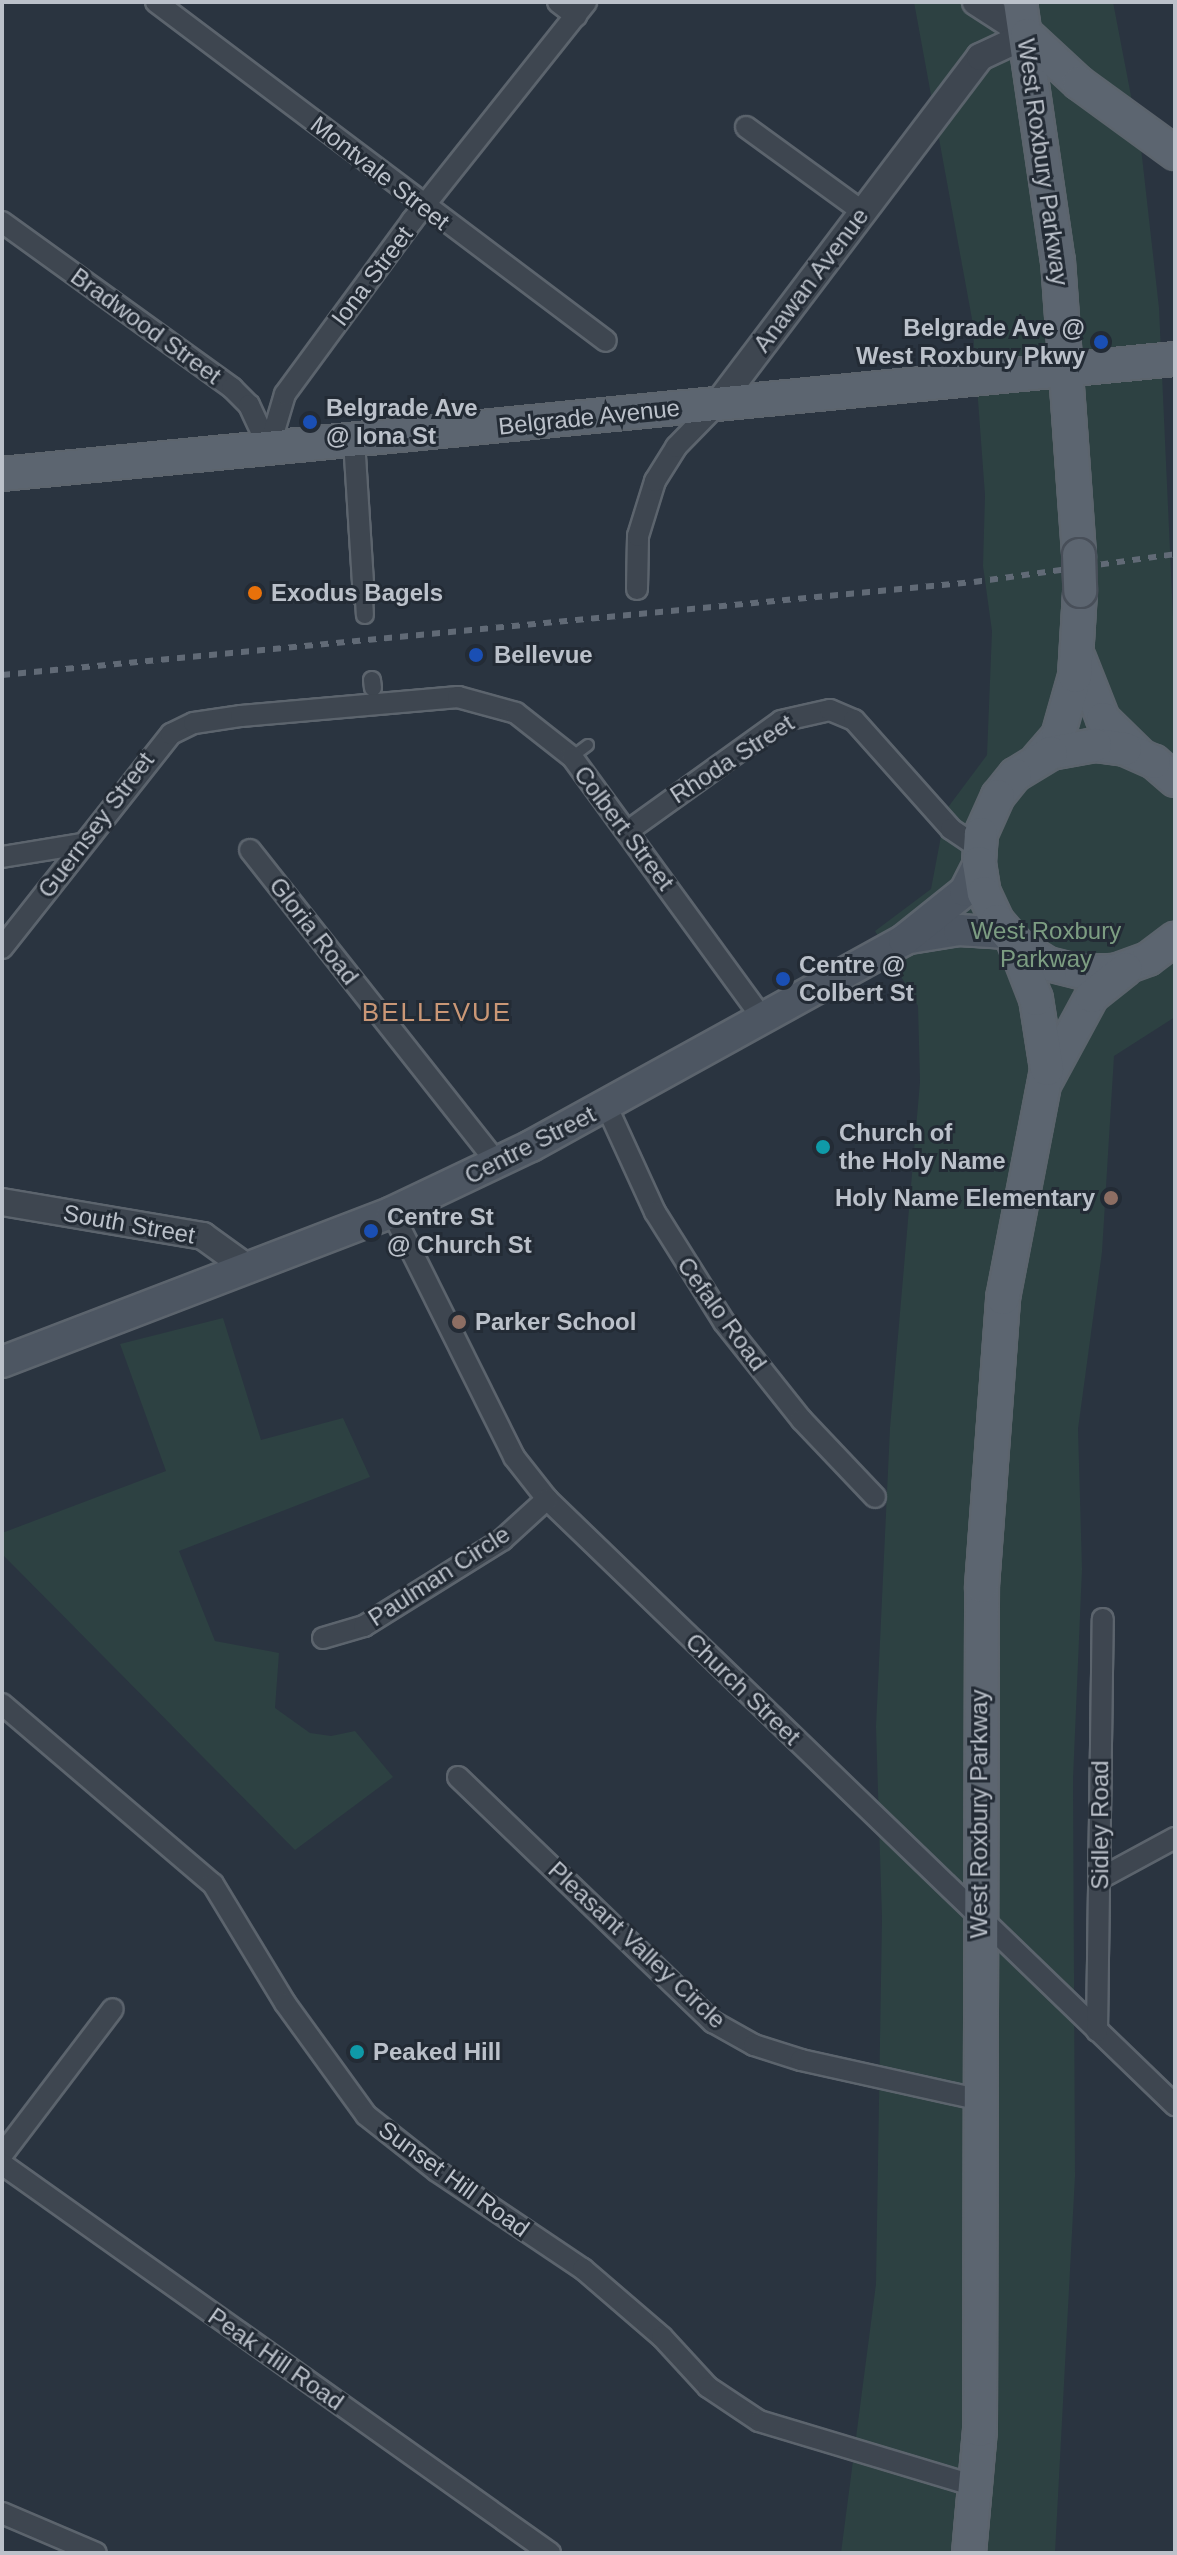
<!DOCTYPE html>
<style>
body{margin:0}
#map{position:relative;width:1177px;height:2555px;overflow:hidden;background:#2a3440;font-family:Arial,sans-serif}
div>[style]{position:absolute}
.green>*{inset:0;background:#2d4142}
.roads{filter:drop-shadow(2px 0 #5c646d) drop-shadow(-2px 0 #5c646d) drop-shadow(0 2px #5c646d) drop-shadow(0 -2px #5c646d)}
.service>*{height:10px;margin:-5px;padding:0 5px;transform-origin:5px;border-radius:5px;background:#3e4650}
.pedestrian>*{height:16px;margin:-8px;padding:0 8px;transform-origin:8px;border-radius:8px;background:#3e4650}
.minor>*{height:20px;margin:-10px;padding:0 10px;transform-origin:10px;border-radius:10px;background:#3e4650}
.tertiary>*{height:26px;margin:-13px;padding:0 13px;transform-origin:13px;border-radius:13px;background:#3e4650}
.secondary>*{height:30px;margin:-15px;padding:0 15px;transform-origin:15px;border-radius:15px;background:#4d5662}
.primary>*{height:32px;margin:-16px;padding:0 16px;transform-origin:16px;border-radius:16px;background:#5c6570}
.rail>*{height:6px;margin-top:-3px;transform-origin:0;background:repeating-linear-gradient(90deg,#616a76 0 8px,transparent 0 16px)}
.bridges{filter:drop-shadow(2px 0 #484f59) drop-shadow(-2px 0 #484f59) drop-shadow(0 2px #484f59) drop-shadow(0 -2px #484f59)}
.primary-bridge>*{height:32px;margin:-16px;padding:0 16px;transform-origin:16px;border-radius:16px;background:#5c6570}
.dots>*{width:22px;height:22px;translate:-50% -50%;box-sizing:border-box;border:4px solid #232b35;border-radius:50%}
span{translate:-50% -50%;white-space:nowrap;text-align:center;line-height:1.15;-webkit-text-stroke:6px #232b35;paint-order:stroke}
.street-label{font-size:24px;color:#bbc1ca}
.poi-label{font-size:24px;color:#bbc1ca;font-weight:700}
.right{translate:-100% -50%;text-align:right}
.left{translate:0 -50%;text-align:left}
.park-label{font-size:24px;color:#7c9d82}
.neighbourhood-label{font-size:26px;color:#ca9776;letter-spacing:2px}
.frame{position:absolute;inset:0;border:4px solid #bbc1ca;pointer-events:none}
</style>
<div id="map">
<div class="green">
<div style="clip-path:polygon(914px 2px,1113px 2px,1141px 148px,1159px 308px,1175px 661px,1175px 1017px,1114px 1056px,1102px 1252px,1078px 1429px,1082px 1569px,1073px 1779px,1075px 2176px,1055px 2553px,841px 2553px,876px 2284px,882px 1918px,876px 1727px,890px 1428px,920px 1082px,918px 1006px,875px 931px,931px 889px,946px 810px,987px 755px,992px 631px,983px 566px,985px 495px,972px 319px)"></div>
<div style="clip-path:polygon(223px 1318px,261px 1440px,343px 1418px,370px 1477px,179px 1551px,215px 1641px,279px 1653px,275px 1708px,310px 1733px,331px 1736px,355px 1731px,393px 1777px,295px 1850px,2px 1554px,2px 1533px,166px 1471px,120px 1344px)"></div>
</div>
<div class="roads">
<div class="service">
<div style="left:572px;top:757px;width:20px;rotate:-37deg"></div>
</div>
<div class="pedestrian">
<div style="left:364px;top:598px;width:17px;rotate:87deg"></div>
<div style="left:372px;top:680px;width:8px;rotate:83deg"></div>
</div>
<div class="minor">
<div style="left:156px;top:2px;width:563px;rotate:36.99deg"></div>
<div style="left:558px;top:2px;width:23px;rotate:38deg"></div>
<div style="left:746px;top:127px;width:145px;rotate:36deg"></div>
<div style="left:2px;top:222px;width:284px;rotate:35.8deg"></div>
<div style="left:232px;top:388px;width:24px;rotate:45deg"></div>
<div style="left:249px;top:405px;width:47px;rotate:65.1deg"></div>
<div style="left:354px;top:440px;width:158px;rotate:86.4deg"></div>
<div style="left:269px;top:448px;width:56px;rotate:-73.5deg"></div>
<div style="left:285px;top:394px;width:215px;rotate:-53.7deg"></div>
<div style="left:412px;top:221px;width:280px;rotate:-51.5deg"></div>
<div style="left:637px;top:589px;width:53px;rotate:-88.9deg"></div>
<div style="left:638px;top:536px;width:58px;rotate:-72.8deg"></div>
<div style="left:655px;top:481px;width:40px;rotate:-58deg"></div>
<div style="left:676px;top:447px;width:59px;rotate:-45.7deg"></div>
<div style="left:628px;top:831px;width:188px;rotate:-35.7deg"></div>
<div style="left:781px;top:721px;width:50px;rotate:-12.7deg"></div>
<div style="left:830px;top:710px;width:26px;rotate:23deg"></div>
<div style="left:854px;top:720px;width:146px;rotate:48.3deg"></div>
<div style="left:951px;top:829px;width:34px;rotate:34deg"></div>
<div style="left:250px;top:850px;width:399px;rotate:51.7deg"></div>
<div style="left:2px;top:857px;width:80px;rotate:-9.3deg"></div>
<div style="left:2px;top:948px;width:273px;rotate:-51.7deg"></div>
<div style="left:171px;top:734px;width:25px;rotate:-26deg"></div>
<div style="left:194px;top:723px;width:48px;rotate:-8.5deg"></div>
<div style="left:241px;top:716px;width:218px;rotate:-5deg"></div>
<div style="left:458px;top:697px;width:60px;rotate:15.4deg"></div>
<div style="left:516px;top:713px;width:71px;rotate:38.2deg"></div>
<div style="left:572px;top:757px;width:323px;rotate:53.9deg"></div>
<div style="left:606px;top:1105px;width:118px;rotate:65.4deg"></div>
<div style="left:655px;top:1212px;width:130px;rotate:57.9deg"></div>
<div style="left:724px;top:1322px;width:125px;rotate:51.5deg"></div>
<div style="left:802px;top:1420px;width:106px;rotate:46.5deg"></div>
<div style="left:392px;top:1212px;width:274px;rotate:63.5deg"></div>
<div style="left:514px;top:1457px;width:53px;rotate:51.8deg"></div>
<div style="left:547px;top:1499px;width:873px;rotate:43.98deg"></div>
<div style="left:323px;top:1638px;width:43px;rotate:-16.3deg"></div>
<div style="left:364px;top:1626px;width:163px;rotate:-31.9deg"></div>
<div style="left:502px;top:1540px;width:61px;rotate:-42.3deg"></div>
<div style="left:2px;top:1704px;width:277px;rotate:40.5deg"></div>
<div style="left:213px;top:1884px;width:139px;rotate:58.8deg"></div>
<div style="left:285px;top:2003px;width:138px;rotate:54.1deg"></div>
<div style="left:366px;top:2115px;width:90px;rotate:38.3deg"></div>
<div style="left:437px;top:2171px;width:176px;rotate:33.9deg"></div>
<div style="left:583px;top:2269px;width:104px;rotate:40.7deg"></div>
<div style="left:662px;top:2337px;width:68px;rotate:47.4deg"></div>
<div style="left:708px;top:2387px;width:61px;rotate:33.7deg"></div>
<div style="left:759px;top:2421px;width:226px;rotate:16.7deg"></div>
<div style="left:458px;top:1777px;width:354px;rotate:43.9deg"></div>
<div style="left:713px;top:2022px;width:47px;rotate:29.3deg"></div>
<div style="left:754px;top:2045px;width:49px;rotate:17.7deg"></div>
<div style="left:801px;top:2060px;width:185px;rotate:12.5deg"></div>
<div style="left:1101px;top:1878px;width:84px;rotate:-28.4deg"></div>
<div style="left:1097px;top:2031px;width:412px;rotate:-89.2deg"></div>
<div style="left:2px;top:2155px;width:183px;rotate:-52.8deg"></div>
<div style="left:2px;top:2164px;width:672px;rotate:35.37deg"></div>
<div style="left:2px;top:2513px;width:102px;rotate:23.1deg"></div>
</div>
<div class="tertiary">
<div style="left:976px;top:2px;width:61px;rotate:32.9deg"></div>
<div style="left:717px;top:405px;width:436px;rotate:-52.9deg"></div>
<div style="left:980px;top:57px;width:52px;rotate:-25.1deg"></div>
<div style="left:2px;top:1202px;width:204px;rotate:9.6deg"></div>
<div style="left:203px;top:1236px;width:53px;rotate:35.8deg"></div>
</div>
<div class="secondary">
<div style="left:910px;top:938px;width:50px;rotate:-9.3deg"></div>
<div style="left:959px;top:930px;width:48px;rotate:3.6deg"></div>
<div style="left:2px;top:1362px;width:418px;rotate:-21deg"></div>
<div style="left:392px;top:1212px;width:154px;rotate:-25.4deg"></div>
<div style="left:531px;top:1146px;width:426px;rotate:-28.9deg"></div>
<div style="left:904px;top:940px;width:78px;rotate:-38.8deg"></div>
<div style="left:965px;top:891px;width:31px;rotate:-63deg"></div>
</div>
<div class="primary">
<div style="left:1020px;top:2px;width:262px;rotate:81.7deg"></div>
<div style="left:1058px;top:261px;width:295px;rotate:85.9deg"></div>
<div style="left:1027px;top:35px;width:71px;rotate:42.7deg"></div>
<div style="left:1079px;top:83px;width:119px;rotate:36.1deg"></div>
<div style="left:2px;top:474px;width:1179px;rotate:-5.6deg"></div>
<div style="left:1079px;top:658px;width:66px;rotate:68.5deg"></div>
<div style="left:1103px;top:719px;width:50px;rotate:44.2deg"></div>
<div style="left:1038px;top:759px;width:30px;rotate:-49deg"></div>
<div style="left:1058px;top:736px;width:62px;rotate:-74.2deg"></div>
<div style="left:1075px;top:676px;width:85px;rotate:-86.6deg"></div>
<div style="left:1175px;top:780px;width:28px;rotate:-139deg"></div>
<div style="left:1154px;top:762px;width:32px;rotate:-156deg"></div>
<div style="left:1125px;top:749px;width:30px;rotate:-172deg"></div>
<div style="left:1095px;top:745px;width:45px;rotate:169.7deg"></div>
<div style="left:1051px;top:753px;width:42px;rotate:148.6deg"></div>
<div style="left:1015px;top:775px;width:27px;rotate:129deg"></div>
<div style="left:998px;top:796px;width:42px;rotate:114.1deg"></div>
<div style="left:981px;top:834px;width:29px;rotate:94deg"></div>
<div style="left:979px;top:863px;width:30px;rotate:81deg"></div>
<div style="left:984px;top:893px;width:31px;rotate:65deg"></div>
<div style="left:997px;top:921px;width:33px;rotate:49deg"></div>
<div style="left:1019px;top:946px;width:34px;rotate:32deg"></div>
<div style="left:1048px;top:964px;width:34px;rotate:14deg"></div>
<div style="left:1081px;top:972px;width:34px;rotate:-2deg"></div>
<div style="left:1115px;top:971px;width:35px;rotate:-20deg"></div>
<div style="left:1148px;top:959px;width:34px;rotate:-37deg"></div>
<div style="left:1046px;top:1081px;width:97px;rotate:-61.6deg"></div>
<div style="left:1092px;top:996px;width:43px;rotate:-38.5deg"></div>
<div style="left:969px;top:2553px;width:123px;rotate:-84.9deg"></div>
<div style="left:980px;top:2430px;width:844px;rotate:-89.86deg"></div>
<div style="left:982px;top:1586px;width:289px;rotate:-85.8deg"></div>
<div style="left:1003px;top:1298px;width:233px;rotate:-79.1deg"></div>
<div style="left:1047px;top:1069px;width:71px;rotate:-98.9deg"></div>
<div style="left:1036px;top:999px;width:63px;rotate:-111.3deg"></div>
</div>
</div>
<div class="rail">
<div style="left:2px;top:675px;width:976px;rotate:-5.47deg"></div>
<div style="left:974px;top:582px;width:203px;rotate:-7.9deg"></div>
</div>
<div class="bridges">
<div class="primary-bridge">
<div style="left:1079px;top:555px;width:36px;rotate:88deg"></div>
</div>
</div>
<div class="dots">
<div style="left:1101px;top:342px;background:#1a4fb4"></div>
<div style="left:310px;top:422px;background:#1a4fb4"></div>
<div style="left:255px;top:593px;background:#e8710a"></div>
<div style="left:476px;top:655px;background:#1a4fb4"></div>
<div style="left:783px;top:979px;background:#1a4fb4"></div>
<div style="left:823px;top:1147px;background:#0f9aa8"></div>
<div style="left:1111px;top:1198px;background:#8d6e63"></div>
<div style="left:371px;top:1231px;background:#1a4fb4"></div>
<div style="left:459px;top:1322px;background:#8d6e63"></div>
<div style="left:357px;top:2052px;background:#0f9aa8"></div>
</div>
<div class="street-label">
<span style="left:1043px;top:162px;rotate:82deg">West Roxbury Parkway</span>
<span style="left:380px;top:173px;rotate:38deg">Montvale Street</span>
<span style="left:372px;top:276px;rotate:-53deg">Iona Street</span>
<span style="left:811px;top:280px;rotate:-53deg">Anawan Avenue</span>
<span style="left:146px;top:326px;rotate:36deg">Bradwood Street</span>
<span style="left:589px;top:417px;rotate:-6deg">Belgrade Avenue</span>
<span style="left:732px;top:759px;rotate:-33deg">Rhoda Street</span>
<span style="left:96px;top:825px;rotate:-53deg">Guernsey Street</span>
<span style="left:624px;top:828px;rotate:53deg">Colbert Street</span>
<span style="left:314px;top:931px;rotate:52deg">Gloria Road</span>
<span style="left:530px;top:1145px;rotate:-27deg">Centre Street</span>
<span style="left:129px;top:1224px;rotate:10deg">South Street</span>
<span style="left:722px;top:1314px;rotate:54deg">Cefalo Road</span>
<span style="left:439px;top:1576px;rotate:-33deg">Paulman Circle</span>
<span style="left:743px;top:1689px;rotate:44deg">Church Street</span>
<span style="left:979px;top:1814px;rotate:-90deg">West Roxbury Parkway</span>
<span style="left:1100px;top:1825px;rotate:-90deg">Sidley Road</span>
<span style="left:637px;top:1945px;rotate:43deg">Pleasant Valley Circle</span>
<span style="left:454px;top:2179px;rotate:36deg">Sunset Hill Road</span>
<span style="left:276px;top:2359px;rotate:35deg">Peak Hill Road</span>
</div>
<div class="poi-label">
<span class="right" style="left:1085px;top:342px">Belgrade Ave @<br>West Roxbury Pkwy</span>
<span class="left" style="left:326px;top:422px">Belgrade Ave<br>@ Iona St</span>
<span class="left" style="left:271px;top:593px">Exodus Bagels</span>
<span class="left" style="left:494px;top:655px">Bellevue</span>
<span class="left" style="left:799px;top:979px">Centre @<br>Colbert St</span>
<span class="left" style="left:839px;top:1147px">Church of<br>the Holy Name</span>
<span class="right" style="left:1095px;top:1198px">Holy Name Elementary</span>
<span class="left" style="left:387px;top:1231px">Centre St<br>@ Church St</span>
<span class="left" style="left:475px;top:1322px">Parker School</span>
<span class="left" style="left:373px;top:2052px">Peaked Hill</span>
</div>
<div class="park-label">
<span style="left:1046px;top:945px">West Roxbury<br>Parkway</span>
</div>
<div class="neighbourhood-label">
<span style="left:437px;top:1013px">BELLEVUE</span>
</div>
<div class="frame"></div>
</div>
